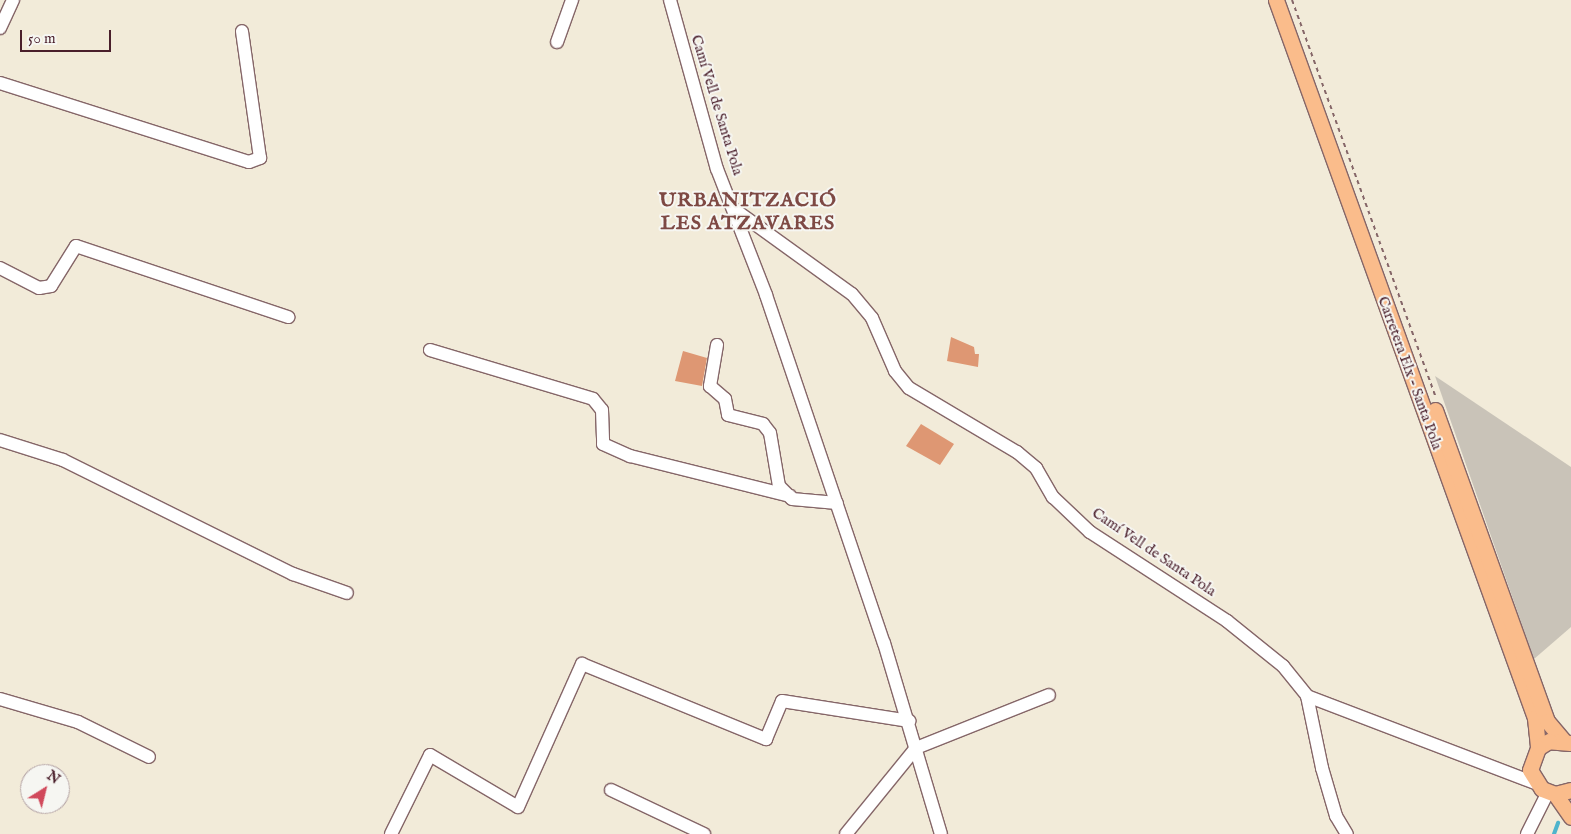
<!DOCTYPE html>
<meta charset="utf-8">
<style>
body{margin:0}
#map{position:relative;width:1571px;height:834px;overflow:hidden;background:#f2ebd9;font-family:"IM FELL English",serif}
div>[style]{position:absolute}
.industrial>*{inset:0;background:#c9c3b8}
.stream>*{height:4px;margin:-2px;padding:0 2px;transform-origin:2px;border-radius:2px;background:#4eb4cc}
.building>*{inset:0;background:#de9773}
.path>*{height:2px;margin-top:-1px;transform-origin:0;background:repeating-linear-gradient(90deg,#856668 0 4px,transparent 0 8px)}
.roads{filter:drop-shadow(1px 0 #856668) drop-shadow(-1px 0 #856668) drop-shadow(0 1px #856668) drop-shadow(0 -1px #856668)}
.minor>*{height:12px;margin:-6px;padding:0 6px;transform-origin:6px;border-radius:6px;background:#fff}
.major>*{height:15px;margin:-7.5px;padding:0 7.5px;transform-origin:7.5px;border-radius:7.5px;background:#fabc8b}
span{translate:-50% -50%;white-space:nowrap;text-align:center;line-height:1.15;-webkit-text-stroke:4px #f6f6f2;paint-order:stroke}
.street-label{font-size:15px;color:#4a1f2b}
.district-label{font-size:20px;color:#7e4944;font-weight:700;letter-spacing:1px}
.north{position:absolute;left:20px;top:764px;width:50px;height:50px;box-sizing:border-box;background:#f6f6f2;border:1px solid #b1a0a2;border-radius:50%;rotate:36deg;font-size:14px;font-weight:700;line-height:20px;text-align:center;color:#4a1f2b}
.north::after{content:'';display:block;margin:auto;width:18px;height:22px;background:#d1495b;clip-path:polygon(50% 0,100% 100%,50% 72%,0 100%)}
.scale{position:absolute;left:20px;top:30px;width:91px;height:22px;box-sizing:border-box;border:2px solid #4a1f2b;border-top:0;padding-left:6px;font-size:15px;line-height:18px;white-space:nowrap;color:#4a1f2b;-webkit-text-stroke:4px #f6f6f2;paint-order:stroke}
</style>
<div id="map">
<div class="industrial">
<div style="clip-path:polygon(1435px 376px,1571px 467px,1571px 627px,1534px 659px)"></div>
</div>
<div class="stream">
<div style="left:1554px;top:834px;width:12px;rotate:-70deg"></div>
</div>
<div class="building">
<div style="clip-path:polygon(951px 337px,974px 347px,975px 354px,979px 354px,978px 367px,947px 361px)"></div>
<div style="clip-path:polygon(683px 351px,707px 358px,702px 386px,675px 381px)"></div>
<div style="clip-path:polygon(921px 424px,954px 444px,940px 465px,906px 446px)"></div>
</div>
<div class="path">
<div style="left:1292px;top:0;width:422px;rotate:70.1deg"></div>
</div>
<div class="roads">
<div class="minor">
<div style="left:670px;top:0;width:175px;rotate:74.5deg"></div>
<div style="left:717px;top:169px;width:135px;rotate:68.7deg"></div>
<div style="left:766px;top:295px;width:367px;rotate:71.3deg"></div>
<div style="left:884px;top:643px;width:199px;rotate:73.4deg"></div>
<div style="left:0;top:28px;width:31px;rotate:-65deg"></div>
<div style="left:557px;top:42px;width:45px;rotate:-70.3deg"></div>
<div style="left:0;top:83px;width:261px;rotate:17.6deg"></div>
<div style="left:249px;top:162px;width:12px;rotate:-20deg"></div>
<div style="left:260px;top:158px;width:128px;rotate:-98.1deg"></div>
<div style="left:734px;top:209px;width:145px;rotate:35.8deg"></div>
<div style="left:852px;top:294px;width:31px;rotate:50deg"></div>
<div style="left:872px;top:318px;width:58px;rotate:66.5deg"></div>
<div style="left:895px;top:371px;width:22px;rotate:51deg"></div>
<div style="left:909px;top:388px;width:126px;rotate:30.7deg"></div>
<div style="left:1017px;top:452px;width:25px;rotate:40deg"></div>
<div style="left:1036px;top:468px;width:34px;rotate:60deg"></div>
<div style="left:1053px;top:497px;width:51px;rotate:43.4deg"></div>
<div style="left:1090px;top:532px;width:163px;rotate:33deg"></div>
<div style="left:1227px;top:621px;width:72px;rotate:38.8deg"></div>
<div style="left:1283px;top:666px;width:38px;rotate:51deg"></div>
<div style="left:1307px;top:696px;width:74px;rotate:78.2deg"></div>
<div style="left:1322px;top:768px;width:50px;rotate:73.7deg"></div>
<div style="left:1336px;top:816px;width:21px;rotate:59deg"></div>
<div style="left:0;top:268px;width:44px;rotate:27.1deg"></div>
<div style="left:39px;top:288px;width:12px;rotate:-9deg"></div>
<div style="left:51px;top:286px;width:47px;rotate:-58deg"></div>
<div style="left:76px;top:246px;width:224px;rotate:18.5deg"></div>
<div style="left:717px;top:345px;width:42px;rotate:99.7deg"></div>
<div style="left:710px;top:386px;width:20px;rotate:41deg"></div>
<div style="left:725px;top:399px;width:16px;rotate:79deg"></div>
<div style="left:728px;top:415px;width:36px;rotate:14deg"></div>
<div style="left:763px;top:424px;width:11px;rotate:52deg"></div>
<div style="left:770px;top:433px;width:54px;rotate:80.4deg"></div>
<div style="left:779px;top:486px;width:18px;rotate:45deg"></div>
<div style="left:792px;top:499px;width:45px;rotate:5.1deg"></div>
<div style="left:430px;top:350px;width:170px;rotate:16.7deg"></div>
<div style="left:593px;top:399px;width:14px;rotate:51deg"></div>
<div style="left:602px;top:410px;width:34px;rotate:88deg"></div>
<div style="left:603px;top:444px;width:30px;rotate:24deg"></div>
<div style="left:630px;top:456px;width:165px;rotate:14deg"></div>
<div style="left:0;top:440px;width:66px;rotate:17.6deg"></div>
<div style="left:63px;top:460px;width:257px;rotate:26.4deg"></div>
<div style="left:293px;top:574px;width:57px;rotate:19.4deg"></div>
<div style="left:1307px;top:696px;width:246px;rotate:20.9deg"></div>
<div style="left:0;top:699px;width:81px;rotate:16.4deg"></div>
<div style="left:78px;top:722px;width:79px;rotate:26.2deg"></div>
<div style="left:611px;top:790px;width:103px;rotate:25.3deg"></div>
<div style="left:391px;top:834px;width:88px;rotate:-63.7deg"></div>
<div style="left:430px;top:755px;width:102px;rotate:30.6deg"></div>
<div style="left:518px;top:807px;width:157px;rotate:-65.9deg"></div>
<div style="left:582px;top:664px;width:199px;rotate:22.2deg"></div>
<div style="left:766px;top:739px;width:41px;rotate:-67.2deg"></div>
<div style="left:782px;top:701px;width:129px;rotate:8.9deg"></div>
<div style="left:846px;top:834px;width:111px;rotate:-50.9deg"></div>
<div style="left:916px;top:748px;width:143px;rotate:-21.7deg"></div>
<div style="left:1527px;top:834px;width:47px;rotate:-63.4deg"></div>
</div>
<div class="major">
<div style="left:1276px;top:0;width:763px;rotate:70.16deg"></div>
<div style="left:1535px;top:718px;width:30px;rotate:84deg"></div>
<div style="left:1435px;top:410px;width:331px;rotate:70.2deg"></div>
<div style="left:1547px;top:721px;width:25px;rotate:50deg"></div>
<div style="left:1570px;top:743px;width:21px;rotate:-175deg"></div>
<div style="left:1549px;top:741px;width:13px;rotate:148deg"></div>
<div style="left:1538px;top:748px;width:23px;rotate:110deg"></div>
<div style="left:1530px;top:770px;width:22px;rotate:58deg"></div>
<div style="left:1542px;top:789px;width:14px;rotate:21deg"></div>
<div style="left:1555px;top:794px;width:16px;rotate:-14deg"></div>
<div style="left:1555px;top:794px;width:28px;rotate:55deg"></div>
</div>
</div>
<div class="street-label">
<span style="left:717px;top:105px;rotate:73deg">Camí Vell de Santa Pola</span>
<span style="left:1410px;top:373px;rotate:70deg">Carretera Elx - Santa Pola</span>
<span style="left:1154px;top:552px;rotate:34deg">Camí Vell de Santa Pola</span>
</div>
<div class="district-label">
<span style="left:748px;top:212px">URBANITZACIÓ<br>LES ATZAVARES</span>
</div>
<div class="north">N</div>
<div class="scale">50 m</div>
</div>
